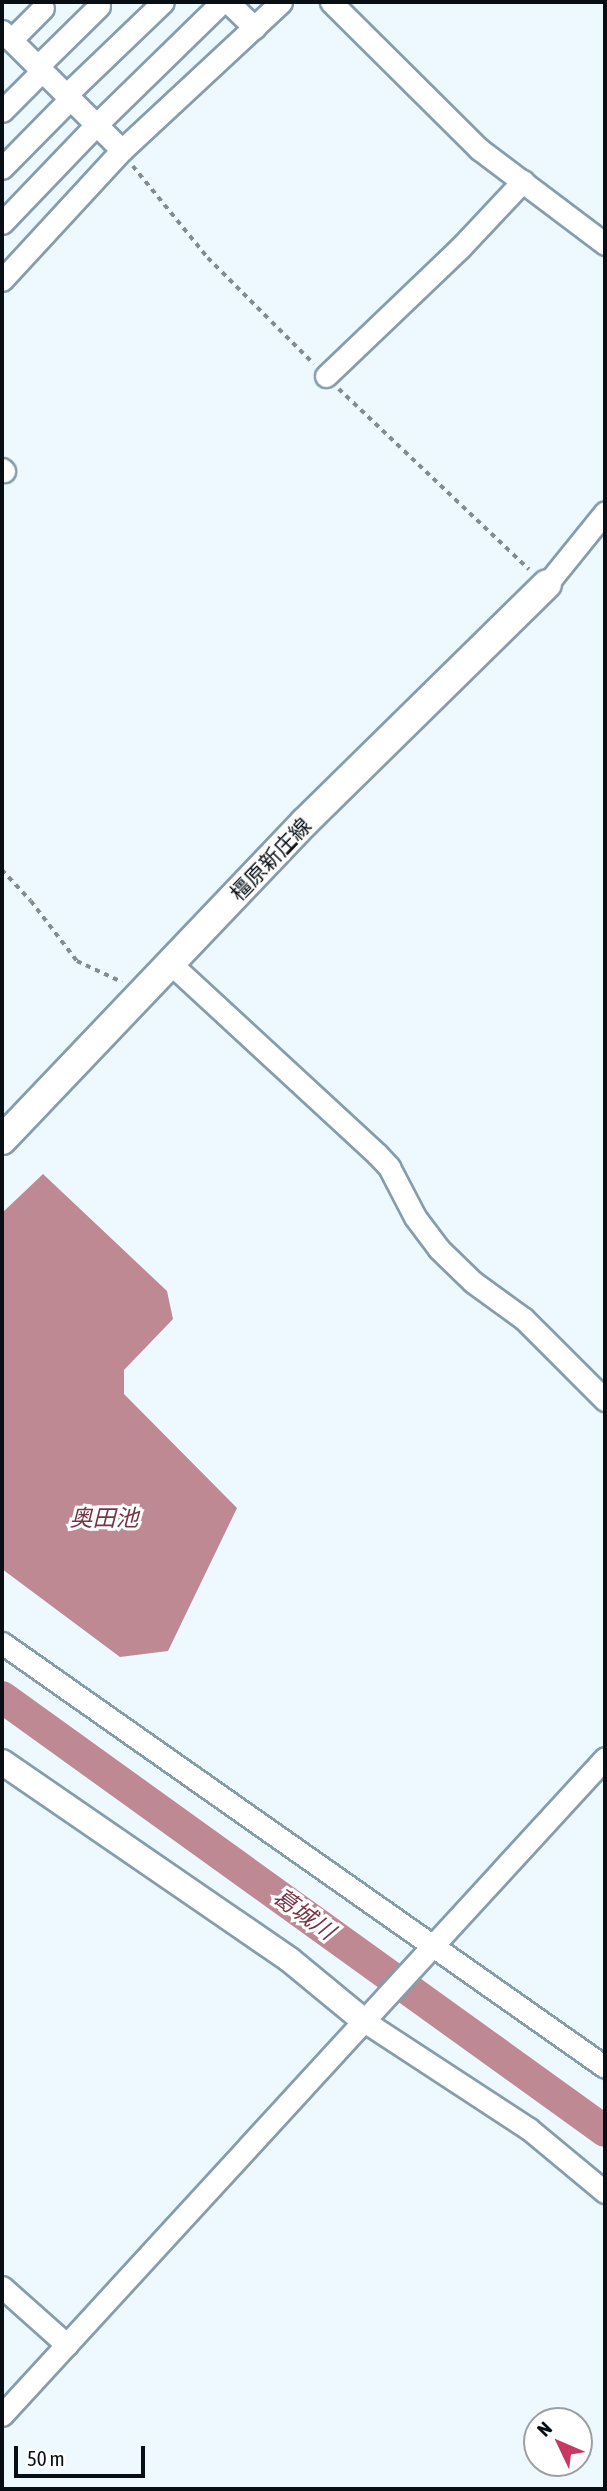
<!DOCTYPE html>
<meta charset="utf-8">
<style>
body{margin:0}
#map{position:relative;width:607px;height:2491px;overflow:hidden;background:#eef8ff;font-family:"Asap Condensed","Noto Sans JP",sans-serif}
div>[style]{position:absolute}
.water>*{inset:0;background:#be8992}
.river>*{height:32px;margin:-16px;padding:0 16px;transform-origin:16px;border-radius:16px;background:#be8992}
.path>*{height:3.5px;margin-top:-1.75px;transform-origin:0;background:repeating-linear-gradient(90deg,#838c93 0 5px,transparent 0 10px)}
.roads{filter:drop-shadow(2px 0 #869dad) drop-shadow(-2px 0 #869dad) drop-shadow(0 2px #869dad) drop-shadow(0 -2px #869dad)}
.minor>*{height:21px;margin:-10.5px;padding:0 10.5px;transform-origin:10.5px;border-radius:10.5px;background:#fff}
.tertiary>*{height:24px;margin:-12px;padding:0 12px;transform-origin:12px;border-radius:12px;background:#fff}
.secondary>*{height:28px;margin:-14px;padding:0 14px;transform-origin:14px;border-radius:14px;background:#fff}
span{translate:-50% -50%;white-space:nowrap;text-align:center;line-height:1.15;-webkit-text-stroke:6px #fff;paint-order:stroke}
.street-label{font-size:21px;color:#070f15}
.water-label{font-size:23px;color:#783444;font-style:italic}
.frame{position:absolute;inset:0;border:4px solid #070f15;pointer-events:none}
.north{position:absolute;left:523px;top:2407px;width:70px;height:70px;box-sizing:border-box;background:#fff;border:2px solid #9c9fa1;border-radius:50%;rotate:314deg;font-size:19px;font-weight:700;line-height:28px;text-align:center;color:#070f15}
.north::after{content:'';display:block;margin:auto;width:24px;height:32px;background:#c73963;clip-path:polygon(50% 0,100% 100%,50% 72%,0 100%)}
.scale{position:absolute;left:14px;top:2446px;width:131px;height:32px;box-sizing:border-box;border:4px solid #070f15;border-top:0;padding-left:9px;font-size:21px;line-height:24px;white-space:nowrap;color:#070f15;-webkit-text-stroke:5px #fff;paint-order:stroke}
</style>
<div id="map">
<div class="water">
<div style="clip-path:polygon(43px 1174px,167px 1291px,173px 1319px,124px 1370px,124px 1394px,237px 1508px,168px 1651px,120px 1657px,2px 1569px,2px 1213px)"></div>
</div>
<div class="river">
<div style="left:2px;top:1697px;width:743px;rotate:35.74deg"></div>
</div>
<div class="path">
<div style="left:133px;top:166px;width:119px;rotate:50.8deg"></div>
<div style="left:208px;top:258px;width:150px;rotate:45deg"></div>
<div style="left:339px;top:389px;width:262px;rotate:43.5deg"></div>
<div style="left:2px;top:870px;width:42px;rotate:46.9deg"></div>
<div style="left:31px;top:901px;width:76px;rotate:52.5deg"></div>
<div style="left:77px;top:961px;width:50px;rotate:25deg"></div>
</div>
<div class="roads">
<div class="minor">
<div style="left:228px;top:2px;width:37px;rotate:44deg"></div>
<div style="left:331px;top:2px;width:209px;rotate:44.8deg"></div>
<div style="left:479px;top:149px;width:158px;rotate:37deg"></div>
<div style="left:2px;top:31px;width:169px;rotate:44.8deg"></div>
<div style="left:11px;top:40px;width:45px;rotate:-45deg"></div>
<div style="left:37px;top:67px;width:87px;rotate:-44.5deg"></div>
<div style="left:66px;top:95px;width:134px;rotate:-43.8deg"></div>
<div style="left:2px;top:111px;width:57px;rotate:-45deg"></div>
<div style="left:2px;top:168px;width:97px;rotate:-45.4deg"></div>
<div style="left:2px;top:223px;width:136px;rotate:-46.2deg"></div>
<div style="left:96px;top:125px;width:176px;rotate:-44.3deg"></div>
<div style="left:2px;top:280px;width:177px;rotate:-47.3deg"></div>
<div style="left:122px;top:150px;width:217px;rotate:-42.9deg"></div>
<div style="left:326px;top:376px;width:185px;rotate:-43.7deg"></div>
<div style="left:460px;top:248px;width:92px;rotate:-46.8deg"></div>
<div style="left:2px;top:469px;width:3px;rotate:45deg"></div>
<div style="left:547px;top:584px;width:92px;rotate:-51.1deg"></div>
<div style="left:170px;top:963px;width:282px;rotate:42.7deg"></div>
<div style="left:377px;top:1154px;width:18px;rotate:47deg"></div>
<div style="left:389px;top:1167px;width:56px;rotate:62.5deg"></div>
<div style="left:415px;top:1217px;width:40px;rotate:53deg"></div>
<div style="left:439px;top:1249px;width:47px;rotate:44.1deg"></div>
<div style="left:473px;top:1282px;width:63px;rotate:36deg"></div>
<div style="left:524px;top:1319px;width:115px;rotate:45deg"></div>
<div style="left:2px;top:1643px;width:737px;rotate:35.11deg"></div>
<div style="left:364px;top:2021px;width:197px;rotate:33.2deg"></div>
<div style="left:529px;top:2129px;width:99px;rotate:39.7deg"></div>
<div style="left:2px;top:2287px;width:87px;rotate:41.7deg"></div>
<div style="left:2px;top:2415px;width:892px;rotate:-47.45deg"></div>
</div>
<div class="tertiary">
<div style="left:2px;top:1762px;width:349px;rotate:34.5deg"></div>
<div style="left:290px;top:1960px;width:96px;rotate:39.5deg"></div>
</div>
<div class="secondary">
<div style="left:2px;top:1140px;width:439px;rotate:-46.4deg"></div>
<div style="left:305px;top:822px;width:339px;rotate:-44.5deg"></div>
</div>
</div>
<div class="street-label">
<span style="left:270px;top:859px;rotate:-46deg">橿原新庄線</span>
</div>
<div class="water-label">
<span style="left:104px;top:1518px">奥田池</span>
<span style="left:304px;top:1914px;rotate:36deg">葛城川</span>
</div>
<div class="frame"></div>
<div class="north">N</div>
<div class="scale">50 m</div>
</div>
